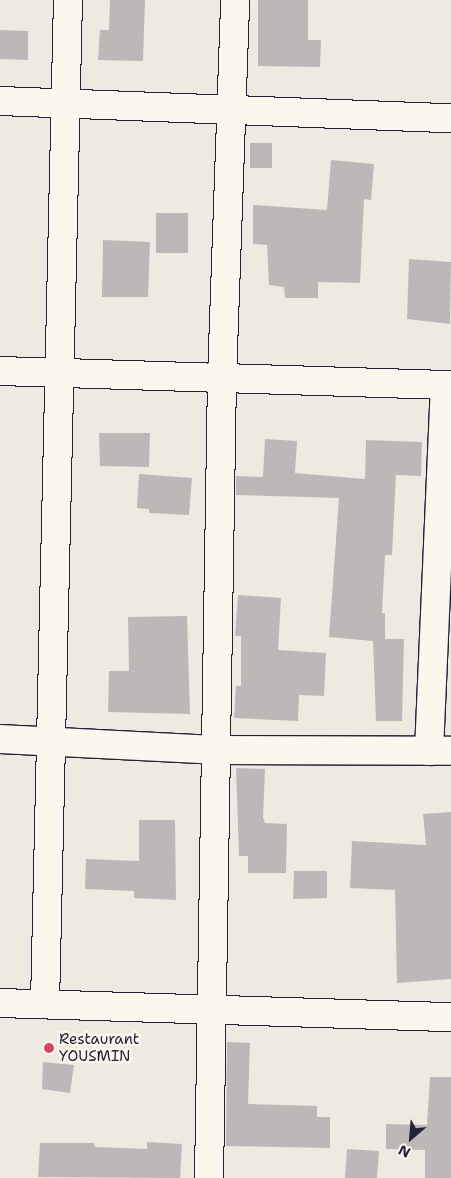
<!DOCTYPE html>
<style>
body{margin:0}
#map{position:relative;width:451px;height:1178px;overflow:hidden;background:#eeeae2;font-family:"Shantell Sans",sans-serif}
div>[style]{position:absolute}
.building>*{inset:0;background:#bcb8b8}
.roads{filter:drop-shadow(1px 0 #22223b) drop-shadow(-1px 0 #22223b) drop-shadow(0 1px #22223b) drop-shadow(0 -1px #22223b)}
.minor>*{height:28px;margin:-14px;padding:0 14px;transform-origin:14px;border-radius:14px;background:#fbf7ec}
.dots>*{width:14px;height:14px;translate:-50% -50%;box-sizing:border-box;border:2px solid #fbf7ec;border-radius:50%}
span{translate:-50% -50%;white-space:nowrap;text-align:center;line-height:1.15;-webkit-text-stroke:5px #fbf7ec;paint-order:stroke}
.poi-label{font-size:15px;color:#22223b}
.left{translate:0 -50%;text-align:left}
.north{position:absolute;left:386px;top:1113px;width:50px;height:50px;-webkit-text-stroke:4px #fbf7ec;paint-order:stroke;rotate:207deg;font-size:14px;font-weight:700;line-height:20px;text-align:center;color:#22223b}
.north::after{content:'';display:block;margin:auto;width:18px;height:22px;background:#22223b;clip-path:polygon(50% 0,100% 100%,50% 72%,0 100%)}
</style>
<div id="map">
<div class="building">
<div style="clip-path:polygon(110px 0,145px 0,143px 61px,98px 60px,100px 30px,109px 30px)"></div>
<div style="clip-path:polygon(258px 0,308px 0,308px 40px,321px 40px,320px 67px,258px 66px)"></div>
<div style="clip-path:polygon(0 30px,28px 31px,28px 60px,0 59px)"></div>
<div style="clip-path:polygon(250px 143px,272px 143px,272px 168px,250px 168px)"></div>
<div style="clip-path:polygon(331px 160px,374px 164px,371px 200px,364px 199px,360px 283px,318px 282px,318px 298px,285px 298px,284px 287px,269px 285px,267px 245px,253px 244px,253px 205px,327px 210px)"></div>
<div style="clip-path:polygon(156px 213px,188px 213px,188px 253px,156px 253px)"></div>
<div style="clip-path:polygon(103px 240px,150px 242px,148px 297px,102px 297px)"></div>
<div style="clip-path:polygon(409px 259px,451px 262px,450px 324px,407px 319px)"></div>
<div style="clip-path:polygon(99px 433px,150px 433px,149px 467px,100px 466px)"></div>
<div style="clip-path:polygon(265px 439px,297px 441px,295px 473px,365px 479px,366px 440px,422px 442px,421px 476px,396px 475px,392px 555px,385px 555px,382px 613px,385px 613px,385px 639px,404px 639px,402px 721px,376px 721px,373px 641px,329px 637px,339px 498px,236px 495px,236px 476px,263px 477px)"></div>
<div style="clip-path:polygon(139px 474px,192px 478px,189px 515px,149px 513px,149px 509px,137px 508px)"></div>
<div style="clip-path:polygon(238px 595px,281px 598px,278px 650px,326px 653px,324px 696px,299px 695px,298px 721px,234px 718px,236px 686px,241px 686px,241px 636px,235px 636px)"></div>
<div style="clip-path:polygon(187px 616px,190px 714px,108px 712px,109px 671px,129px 671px,128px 617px)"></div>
<div style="clip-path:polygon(236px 768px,265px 769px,263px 817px,265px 823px,287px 824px,286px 873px,248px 873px,248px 856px,239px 856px)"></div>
<div style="clip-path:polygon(451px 812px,451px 979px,397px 983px,395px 890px,350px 888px,352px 841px,426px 845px,423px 814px)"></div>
<div style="clip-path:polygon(139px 820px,175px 820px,176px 900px,134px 898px,134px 891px,85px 889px,86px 859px,139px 861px)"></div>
<div style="clip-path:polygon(294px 871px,327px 871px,327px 898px,293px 899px)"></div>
<div style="clip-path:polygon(227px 1042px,250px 1043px,248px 1104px,317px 1106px,317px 1117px,330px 1117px,330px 1148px,226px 1146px)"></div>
<div style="clip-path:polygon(43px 1062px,74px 1065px,70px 1093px,42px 1089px)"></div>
<div style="clip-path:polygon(430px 1077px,451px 1077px,451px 1178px,425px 1178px,425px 1150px,386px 1149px,386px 1124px,427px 1125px)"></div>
<div style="clip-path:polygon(147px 1142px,182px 1144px,180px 1178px,38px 1177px,40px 1143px,94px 1143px,95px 1147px,147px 1149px)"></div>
<div style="clip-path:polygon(347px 1149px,379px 1151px,377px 1178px,345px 1178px)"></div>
</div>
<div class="roads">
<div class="minor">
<div style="left:0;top:101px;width:451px;rotate:2.2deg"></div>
<div style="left:0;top:371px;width:451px;rotate:1.8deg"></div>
<div style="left:0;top:739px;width:215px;rotate:2.9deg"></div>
<div style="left:215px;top:750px;width:236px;rotate:0.2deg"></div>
<div style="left:429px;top:751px;width:366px;rotate:-87.5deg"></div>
<div style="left:0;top:1003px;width:451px;rotate:1.8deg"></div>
<div style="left:45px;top:1004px;width:1004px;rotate:-88.69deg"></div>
<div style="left:209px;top:1178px;width:800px;rotate:-89.07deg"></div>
<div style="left:222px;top:378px;width:378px;rotate:-88deg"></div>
</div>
</div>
<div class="dots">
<div style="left:49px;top:1048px;background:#d1495b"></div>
</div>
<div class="poi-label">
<span class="left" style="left:59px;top:1048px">Restaurant<br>YOUSMIN</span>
</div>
<div class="north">N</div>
</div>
